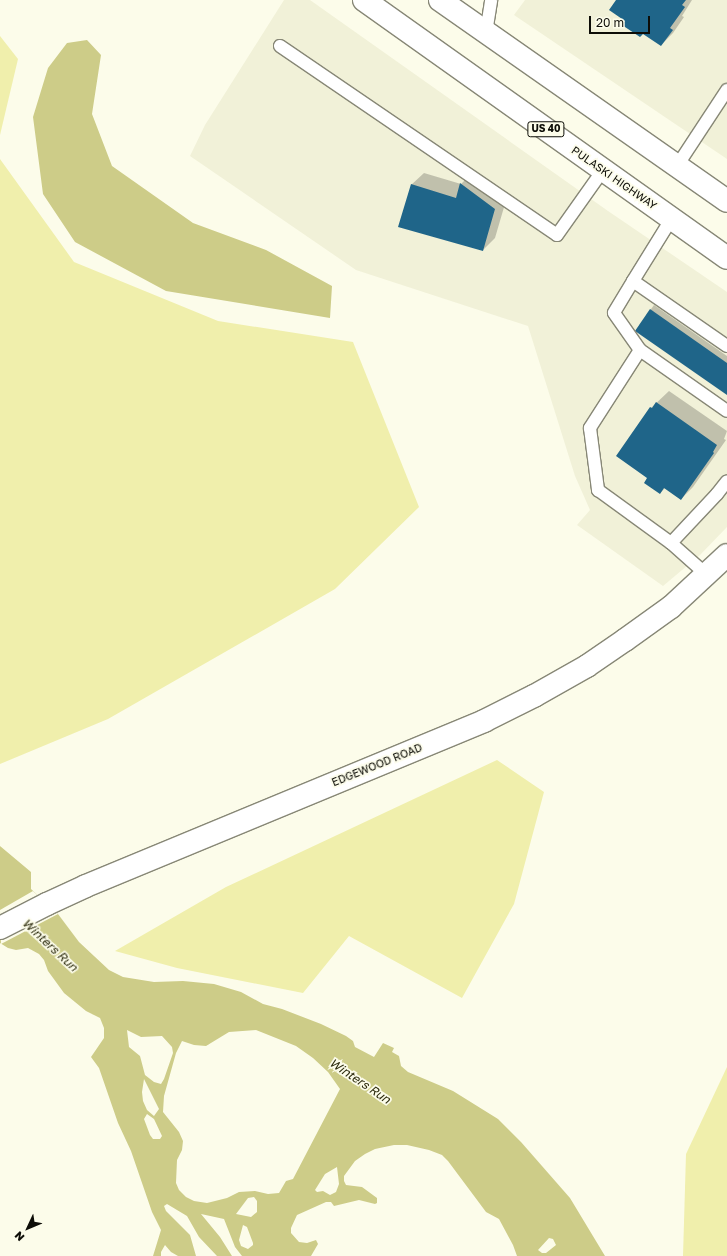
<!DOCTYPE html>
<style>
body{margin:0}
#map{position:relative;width:727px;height:1256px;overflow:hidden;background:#fcfcea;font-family:"Golos Text",sans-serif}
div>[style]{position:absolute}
.built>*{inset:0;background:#f1f1d8}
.green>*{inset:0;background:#f0efac}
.water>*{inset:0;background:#cdcc88}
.pier>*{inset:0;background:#fcfcea}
.shadow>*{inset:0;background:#0003}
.building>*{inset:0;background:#1f6589}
.roads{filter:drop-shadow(1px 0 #878776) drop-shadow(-1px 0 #878776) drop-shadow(0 1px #878776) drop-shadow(0 -1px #878776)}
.service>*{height:12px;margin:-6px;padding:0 6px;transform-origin:6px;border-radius:6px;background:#fff}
.tertiary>*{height:22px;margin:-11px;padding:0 11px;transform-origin:11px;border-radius:11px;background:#fff}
.trunk>*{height:22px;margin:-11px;padding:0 11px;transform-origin:11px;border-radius:11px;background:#fff}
span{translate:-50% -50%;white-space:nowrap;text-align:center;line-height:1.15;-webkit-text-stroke:3.5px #fcfcea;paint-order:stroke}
.shield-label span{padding:1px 3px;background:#fcfcea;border:1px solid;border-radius:3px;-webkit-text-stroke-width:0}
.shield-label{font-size:10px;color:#0d0d07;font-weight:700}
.street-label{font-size:11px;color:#0d0d07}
.water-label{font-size:12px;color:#2b2a0c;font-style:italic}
.north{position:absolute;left:8px;top:1208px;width:40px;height:40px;-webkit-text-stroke:3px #fcfcea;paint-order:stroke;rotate:226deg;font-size:11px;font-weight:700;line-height:16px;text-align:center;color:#0d0d07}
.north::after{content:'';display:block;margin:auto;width:14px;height:18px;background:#0d0d07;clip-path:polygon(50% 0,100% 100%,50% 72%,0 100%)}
.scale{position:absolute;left:589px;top:16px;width:61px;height:18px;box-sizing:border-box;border:2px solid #0d0d07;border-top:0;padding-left:5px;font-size:12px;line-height:14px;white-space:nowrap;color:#0d0d07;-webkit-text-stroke:3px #fcfcea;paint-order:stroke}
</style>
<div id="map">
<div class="built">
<div style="clip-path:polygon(284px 0,310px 0,608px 211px,727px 292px,727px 527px,700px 555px,663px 586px,577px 525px,590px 510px,575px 476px,528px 326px,356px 270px,190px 156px,205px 125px)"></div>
<div style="clip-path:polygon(525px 0,727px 0,727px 159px,514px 15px)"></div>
</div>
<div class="green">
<div style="clip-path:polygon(0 36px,18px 59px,0 135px)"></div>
<div style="clip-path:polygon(0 159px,74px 262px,218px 321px,353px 342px,419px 507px,335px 589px,108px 719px,0 764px)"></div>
<div style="clip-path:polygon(497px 760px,544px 792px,514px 904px,462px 998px,349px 936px,303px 993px,177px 968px,115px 951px,226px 887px)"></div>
<div style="clip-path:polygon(727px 1067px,727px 1256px,683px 1256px,686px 1154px)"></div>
</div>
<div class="water">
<div style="clip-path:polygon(87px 40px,101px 55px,92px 114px,112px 166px,193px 223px,266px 250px,332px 286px,330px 318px,166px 291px,75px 242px,43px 194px,33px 117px,48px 68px,67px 43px)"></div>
<div style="clip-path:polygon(evenodd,0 846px,31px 872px,31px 889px,58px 914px,79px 942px,109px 970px,123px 977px,154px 982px,183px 981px,214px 984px,241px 992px,263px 1004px,282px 1009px,321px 1024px,346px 1036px,353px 1041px,355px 1047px,374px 1057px,383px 1043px,394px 1048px,392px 1052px,399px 1056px,401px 1066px,408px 1072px,453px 1091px,498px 1119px,521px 1142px,570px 1198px,605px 1256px,517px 1256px,513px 1245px,499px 1219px,486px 1212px,448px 1161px,442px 1155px,429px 1150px,407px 1145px,394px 1145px,375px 1149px,365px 1154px,355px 1161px,344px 1176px,344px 1181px,346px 1185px,362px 1187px,377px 1198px,377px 1203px,375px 1204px,359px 1200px,334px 1206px,331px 1202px,326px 1202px,297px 1215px,291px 1228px,291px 1233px,299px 1242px,307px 1243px,316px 1240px,318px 1244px,311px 1256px,242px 1256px,235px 1247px,224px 1219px,201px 1214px,220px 1237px,232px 1256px,217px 1256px,199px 1237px,187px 1216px,167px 1204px,164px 1206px,166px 1211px,190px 1235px,196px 1256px,178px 1256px,171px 1252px,165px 1245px,161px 1252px,161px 1256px,153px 1256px,161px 1230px,152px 1212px,131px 1151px,118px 1123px,99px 1068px,91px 1057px,104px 1038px,104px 1028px,100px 1018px,86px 1011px,64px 993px,48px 971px,44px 960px,39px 954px,28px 948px,16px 950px,8px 948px,0 943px,0 846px,127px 1030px,141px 1037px,162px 1036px,172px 1047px,173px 1053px,164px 1079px,161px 1084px,154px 1082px,145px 1075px,140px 1056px,129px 1047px,127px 1030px,0 846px,256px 1030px,296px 1046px,313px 1058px,328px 1072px,340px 1089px,293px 1179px,286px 1181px,279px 1193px,268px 1194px,255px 1191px,239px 1192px,227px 1198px,207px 1203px,194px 1201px,186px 1197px,179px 1190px,176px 1183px,177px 1160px,182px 1150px,183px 1141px,179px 1132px,163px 1112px,164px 1096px,176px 1053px,182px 1041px,194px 1045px,206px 1046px,229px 1032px,256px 1030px,0 846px,144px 1079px,159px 1109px,154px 1116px,147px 1110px,143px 1101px,142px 1092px,144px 1079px,0 846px,147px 1114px,154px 1119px,162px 1136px,160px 1139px,153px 1139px,150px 1135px,144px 1119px,147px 1114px,0 846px,337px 1167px,339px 1184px,336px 1192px,330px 1195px,323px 1191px,317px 1192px,315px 1190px,325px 1174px,337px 1167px,0 846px,254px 1197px,257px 1201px,257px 1212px,251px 1217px,236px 1214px,248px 1198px,254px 1197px,0 846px,243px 1225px,247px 1227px,253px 1243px,253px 1245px,248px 1249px,241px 1246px,239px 1240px,243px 1225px,0 846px,549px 1238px,553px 1239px,556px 1245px,546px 1253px,542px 1253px,538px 1250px,549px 1238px)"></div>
</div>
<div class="pier">
<div style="clip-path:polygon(33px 891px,58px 914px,1px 944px,0 910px)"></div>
</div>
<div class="shadow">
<div style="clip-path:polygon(617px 0,692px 0,682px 16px,684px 17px,673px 33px,661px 45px,626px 20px)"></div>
<div style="clip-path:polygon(473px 172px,507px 197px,495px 238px,483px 250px,411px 185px,424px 173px,461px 184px)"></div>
<div style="clip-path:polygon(654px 305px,727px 356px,727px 394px,636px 330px)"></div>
<div style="clip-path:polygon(669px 391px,727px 431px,724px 439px,726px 440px,693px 487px,681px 499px,665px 488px,660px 493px,649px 478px,651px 408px)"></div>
</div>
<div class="building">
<div style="clip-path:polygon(616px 0,686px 0,682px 5px,685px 7px,670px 28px,673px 30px,661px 46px,643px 34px,640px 37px,622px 25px,625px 21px,609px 10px)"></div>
<div style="clip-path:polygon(460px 183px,495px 209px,483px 251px,398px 227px,411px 184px,456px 198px)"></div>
<div style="clip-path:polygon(650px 309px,727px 363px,727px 395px,635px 331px)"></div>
<div style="clip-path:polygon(656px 402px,717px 445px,713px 452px,714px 453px,681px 500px,664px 488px,660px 494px,644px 483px,647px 478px,616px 456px,650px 407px,652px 408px)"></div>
</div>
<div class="roads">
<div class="service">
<div style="left:486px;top:33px;width:33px;rotate:-81deg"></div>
<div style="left:280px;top:46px;width:335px;rotate:34.3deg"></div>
<div style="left:557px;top:235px;width:80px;rotate:-54.7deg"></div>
<div style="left:677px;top:166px;width:91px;rotate:-56.7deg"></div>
<div style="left:672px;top:218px;width:74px;rotate:121.8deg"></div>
<div style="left:633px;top:281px;width:114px;rotate:34.7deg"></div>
<div style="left:633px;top:281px;width:37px;rotate:121deg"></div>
<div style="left:614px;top:313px;width:45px;rotate:54.9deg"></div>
<div style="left:640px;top:350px;width:106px;rotate:35deg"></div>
<div style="left:640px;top:350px;width:93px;rotate:122.7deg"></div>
<div style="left:590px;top:428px;width:63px;rotate:82.6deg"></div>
<div style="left:598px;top:490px;width:90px;rotate:36deg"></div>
<div style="left:707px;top:575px;width:48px;rotate:-138.4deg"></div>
<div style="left:671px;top:543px;width:67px;rotate:-46.8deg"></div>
<div style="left:717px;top:494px;width:16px;rotate:-52deg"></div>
</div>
<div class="tertiary">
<div style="left:0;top:928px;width:53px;rotate:-27.1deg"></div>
<div style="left:47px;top:904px;width:43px;rotate:-24.8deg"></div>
<div style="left:86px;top:886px;width:431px;rotate:-22.5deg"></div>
<div style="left:484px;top:721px;width:56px;rotate:-26.6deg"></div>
<div style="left:534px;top:696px;width:61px;rotate:-29.5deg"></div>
<div style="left:587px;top:666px;width:46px;rotate:-34.4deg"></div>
<div style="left:625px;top:640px;width:57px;rotate:-35.7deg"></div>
<div style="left:671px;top:607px;width:76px;rotate:-42.9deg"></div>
</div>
<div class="trunk">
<div style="left:364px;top:0;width:445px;rotate:35.4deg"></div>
<div style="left:440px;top:0;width:350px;rotate:35deg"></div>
</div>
</div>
<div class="shield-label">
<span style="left:546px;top:129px">US 40</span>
</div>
<div class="street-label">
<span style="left:614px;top:178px;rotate:35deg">PULASKI HIGHWAY</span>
<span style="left:377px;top:765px;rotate:-22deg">EDGEWOOD ROAD</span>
</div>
<div class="water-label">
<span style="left:50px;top:945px;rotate:43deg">Winters Run</span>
<span style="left:360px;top:1081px;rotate:34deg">Winters Run</span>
</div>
<div class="north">N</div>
<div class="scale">20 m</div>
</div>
